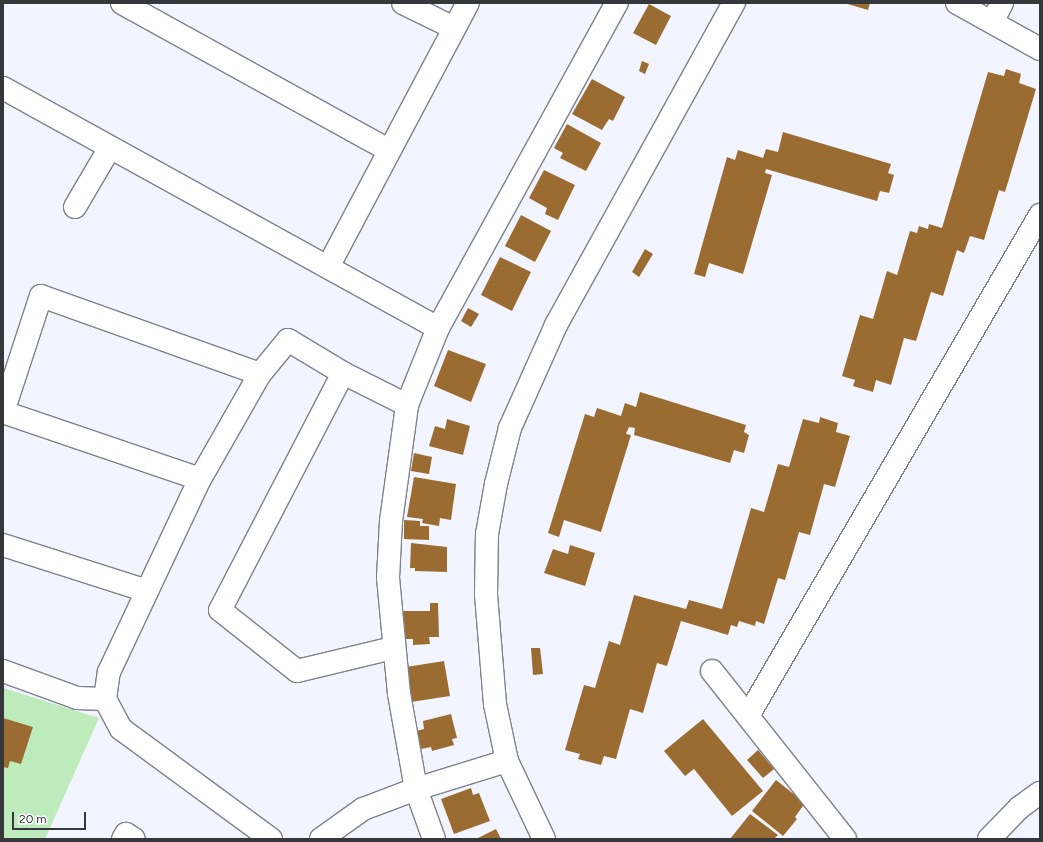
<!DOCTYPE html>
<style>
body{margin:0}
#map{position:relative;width:1043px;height:842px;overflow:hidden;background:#f2f5ff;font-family:Figtree,sans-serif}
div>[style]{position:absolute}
.green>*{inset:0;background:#bdebbb}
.building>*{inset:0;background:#9b6c32}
.roads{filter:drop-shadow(1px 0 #7f818a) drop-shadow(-1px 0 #7f818a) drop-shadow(0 1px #7f818a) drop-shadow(0 -1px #7f818a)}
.minor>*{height:22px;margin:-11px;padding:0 11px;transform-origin:11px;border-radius:11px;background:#fff}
.tertiary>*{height:22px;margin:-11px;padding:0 11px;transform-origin:11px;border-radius:11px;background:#fff}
span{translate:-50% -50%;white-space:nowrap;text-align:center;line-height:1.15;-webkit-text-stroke:4px #fff;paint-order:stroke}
.frame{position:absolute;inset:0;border:4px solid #36373a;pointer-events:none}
.scale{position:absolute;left:12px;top:812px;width:74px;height:18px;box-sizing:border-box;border:2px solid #36373a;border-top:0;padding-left:5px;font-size:12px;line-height:14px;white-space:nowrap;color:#36373a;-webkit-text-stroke:3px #fff;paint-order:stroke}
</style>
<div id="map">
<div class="green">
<div style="clip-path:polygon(3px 688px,99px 718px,45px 839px,3px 839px)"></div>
</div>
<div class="building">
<div style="clip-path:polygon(844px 3px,870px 3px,868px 10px)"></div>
<div style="clip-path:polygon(649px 4px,671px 16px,656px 45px,633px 33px)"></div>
<div style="clip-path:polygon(642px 61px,649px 64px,645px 74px,639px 71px)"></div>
<div style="clip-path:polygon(1006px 69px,1021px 74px,1019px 83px,1036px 89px,1005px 192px,999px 190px,984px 240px,970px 236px,964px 253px,957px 250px,943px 296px,931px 292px,916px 341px,904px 338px,891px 385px,876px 380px,873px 392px,853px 386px,855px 380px,842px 376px,860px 315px,873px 319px,887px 271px,897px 275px,910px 231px,917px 233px,919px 226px,928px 229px,929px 224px,942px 228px,988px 72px,1004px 76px)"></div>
<div style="clip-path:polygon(592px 79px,625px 97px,613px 121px,609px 119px,602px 130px,572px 114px)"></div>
<div style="clip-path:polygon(567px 124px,601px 143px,586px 171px,560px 158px,563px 153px,554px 148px)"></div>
<div style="clip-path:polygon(783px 132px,891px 164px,888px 173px,894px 175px,889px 193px,880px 191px,877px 201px,766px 169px,765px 173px,772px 175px,743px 274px,709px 263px,705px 277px,694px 274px,727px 157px,735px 160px,738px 150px,763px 158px,766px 149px,778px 152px)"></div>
<div style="clip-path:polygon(544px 170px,575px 185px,558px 220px,545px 214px,547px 208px,529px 198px)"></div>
<div style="clip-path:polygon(521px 215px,551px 231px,535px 262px,505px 246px)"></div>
<div style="clip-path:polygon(645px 249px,653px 254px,639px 277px,632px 272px)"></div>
<div style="clip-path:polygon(500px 257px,531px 272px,512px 311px,481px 295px)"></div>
<div style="clip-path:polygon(468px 308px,479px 314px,471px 327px,461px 321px)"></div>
<div style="clip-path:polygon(448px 350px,486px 364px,471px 402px,434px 386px)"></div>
<div style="clip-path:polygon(640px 392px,746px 425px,744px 432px,749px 435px,744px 453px,734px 450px,730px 463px,634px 435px,635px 428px,629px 427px,626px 434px,631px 435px,601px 532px,564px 520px,559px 537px,548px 533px,585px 414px,594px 417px,597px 408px,621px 416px,625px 403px,636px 407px)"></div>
<div style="clip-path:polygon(820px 417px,838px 423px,836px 432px,850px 436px,835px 487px,824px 484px,810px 535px,799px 532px,785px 580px,778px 578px,764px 624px,756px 621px,755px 626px,739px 621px,737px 627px,731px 625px,728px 635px,681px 621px,667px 666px,657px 663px,643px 713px,630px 709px,616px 759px,604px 756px,601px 765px,578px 759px,580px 754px,565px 750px,584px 685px,595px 688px,609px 641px,620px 645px,634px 595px,686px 609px,689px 600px,722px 609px,751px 508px,764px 512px,778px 464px,789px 467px,803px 419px,819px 423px)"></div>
<div style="clip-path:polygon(447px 419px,470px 426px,463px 455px,429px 446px,435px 426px,445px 429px)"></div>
<div style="clip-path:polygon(414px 453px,432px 457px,429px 474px,411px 471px)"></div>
<div style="clip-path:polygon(414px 477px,456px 484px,451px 520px,440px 518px,439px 526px,422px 523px,423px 519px,407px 517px)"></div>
<div style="clip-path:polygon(404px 520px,420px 521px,420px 526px,429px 526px,429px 540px,404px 539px)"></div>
<div style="clip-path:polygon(411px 543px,447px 547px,447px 572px,415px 571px,415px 568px,410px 568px)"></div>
<div style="clip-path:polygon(570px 545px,595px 553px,585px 586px,544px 573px,553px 549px,568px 554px)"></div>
<div style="clip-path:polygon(430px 603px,438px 603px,439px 637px,429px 637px,430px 644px,413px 645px,413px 639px,402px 639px,402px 611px,430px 611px)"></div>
<div style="clip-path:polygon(531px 648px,540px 648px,543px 674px,533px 675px)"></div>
<div style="clip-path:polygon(444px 661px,450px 696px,411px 702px,406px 667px)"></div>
<div style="clip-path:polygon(451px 714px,457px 738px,452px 739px,454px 745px,432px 751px,431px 747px,421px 749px,416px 731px,424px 729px,423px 721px)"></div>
<div style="clip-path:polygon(3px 718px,33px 727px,21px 764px,10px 761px,8px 768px,3px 767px)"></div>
<div style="clip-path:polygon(703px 719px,763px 791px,732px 816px,694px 769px,685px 776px,664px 751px)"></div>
<div style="clip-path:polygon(758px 750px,774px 769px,763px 778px,747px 760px)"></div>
<div style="clip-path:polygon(776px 780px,805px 803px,795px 817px,797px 819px,783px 836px,752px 811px)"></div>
<div style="clip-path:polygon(471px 788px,473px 795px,479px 793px,490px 821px,454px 834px,441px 799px)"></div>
<div style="clip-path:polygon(750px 814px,778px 835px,774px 839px,730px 839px)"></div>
<div style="clip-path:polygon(496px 829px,501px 839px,476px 839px)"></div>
</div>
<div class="roads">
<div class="minor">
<div style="left:122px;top:3px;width:304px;rotate:28.9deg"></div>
<div style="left:403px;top:3px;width:57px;rotate:26.1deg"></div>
<div style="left:957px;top:3px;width:95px;rotate:29deg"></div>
<div style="left:992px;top:22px;width:21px;rotate:-62deg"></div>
<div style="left:3px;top:88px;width:497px;rotate:28.9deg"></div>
<div style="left:75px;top:207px;width:67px;rotate:-59.6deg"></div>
<div style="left:328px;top:267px;width:299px;rotate:-62.1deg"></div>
<div style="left:343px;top:373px;width:267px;rotate:117.4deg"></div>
<div style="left:220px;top:610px;width:98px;rotate:38.4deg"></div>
<div style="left:297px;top:671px;width:99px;rotate:-13.5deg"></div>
<div style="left:3px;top:412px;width:122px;rotate:-71.9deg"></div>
<div style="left:41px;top:296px;width:232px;rotate:19.6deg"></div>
<div style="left:3px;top:412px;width:208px;rotate:18.8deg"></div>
<div style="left:3px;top:545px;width:151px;rotate:17.7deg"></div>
<div style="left:3px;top:671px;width:79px;rotate:20deg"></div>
<div style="left:77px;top:698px;width:28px;rotate:2deg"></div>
<div style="left:712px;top:671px;width:214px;rotate:51.6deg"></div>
<div style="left:748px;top:716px;width:580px;rotate:-59.76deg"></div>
<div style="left:123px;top:839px;width:6px;rotate:-59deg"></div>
<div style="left:126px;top:834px;width:9px;rotate:32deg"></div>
<div style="left:271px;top:839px;width:186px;rotate:-143.7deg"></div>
<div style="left:121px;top:729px;width:34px;rotate:-118deg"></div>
<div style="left:105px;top:699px;width:27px;rotate:-82deg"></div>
<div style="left:109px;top:672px;width:213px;rotate:-64.8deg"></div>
<div style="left:200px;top:479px;width:121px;rotate:-60.3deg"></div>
<div style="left:260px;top:374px;width:44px;rotate:-50.5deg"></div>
<div style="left:288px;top:340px;width:64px;rotate:31deg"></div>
<div style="left:343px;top:373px;width:72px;rotate:26.6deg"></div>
<div style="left:321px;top:839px;width:52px;rotate:-35.5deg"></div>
<div style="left:363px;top:809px;width:57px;rotate:-20.7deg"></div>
<div style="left:416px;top:789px;width:95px;rotate:-17.1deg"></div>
<div style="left:434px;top:839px;width:53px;rotate:-109.8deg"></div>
<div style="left:416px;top:789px;width:97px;rotate:-100.1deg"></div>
<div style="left:399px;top:694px;width:117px;rotate:-95.4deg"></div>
<div style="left:388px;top:578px;width:57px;rotate:-87deg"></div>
<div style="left:391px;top:521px;width:117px;rotate:-82.1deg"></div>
<div style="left:407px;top:405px;width:83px;rotate:-68.1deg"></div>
<div style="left:438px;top:328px;width:371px;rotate:-61.2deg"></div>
<div style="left:989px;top:839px;width:43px;rotate:-45.9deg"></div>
<div style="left:1019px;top:808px;width:26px;rotate:-36deg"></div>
</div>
<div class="tertiary">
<div style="left:544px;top:839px;width:86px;rotate:-115.4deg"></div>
<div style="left:507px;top:761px;width:58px;rotate:-101.9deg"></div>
<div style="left:495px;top:704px;width:109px;rotate:-94.7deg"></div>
<div style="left:486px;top:595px;width:61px;rotate:-89.1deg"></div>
<div style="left:487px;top:534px;width:51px;rotate:-79.8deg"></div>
<div style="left:496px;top:484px;width:58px;rotate:-76deg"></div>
<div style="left:510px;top:428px;width:113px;rotate:-65.9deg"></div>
<div style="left:556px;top:325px;width:368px;rotate:-61.1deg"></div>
</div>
</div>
<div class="frame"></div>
<div class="scale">20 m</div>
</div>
